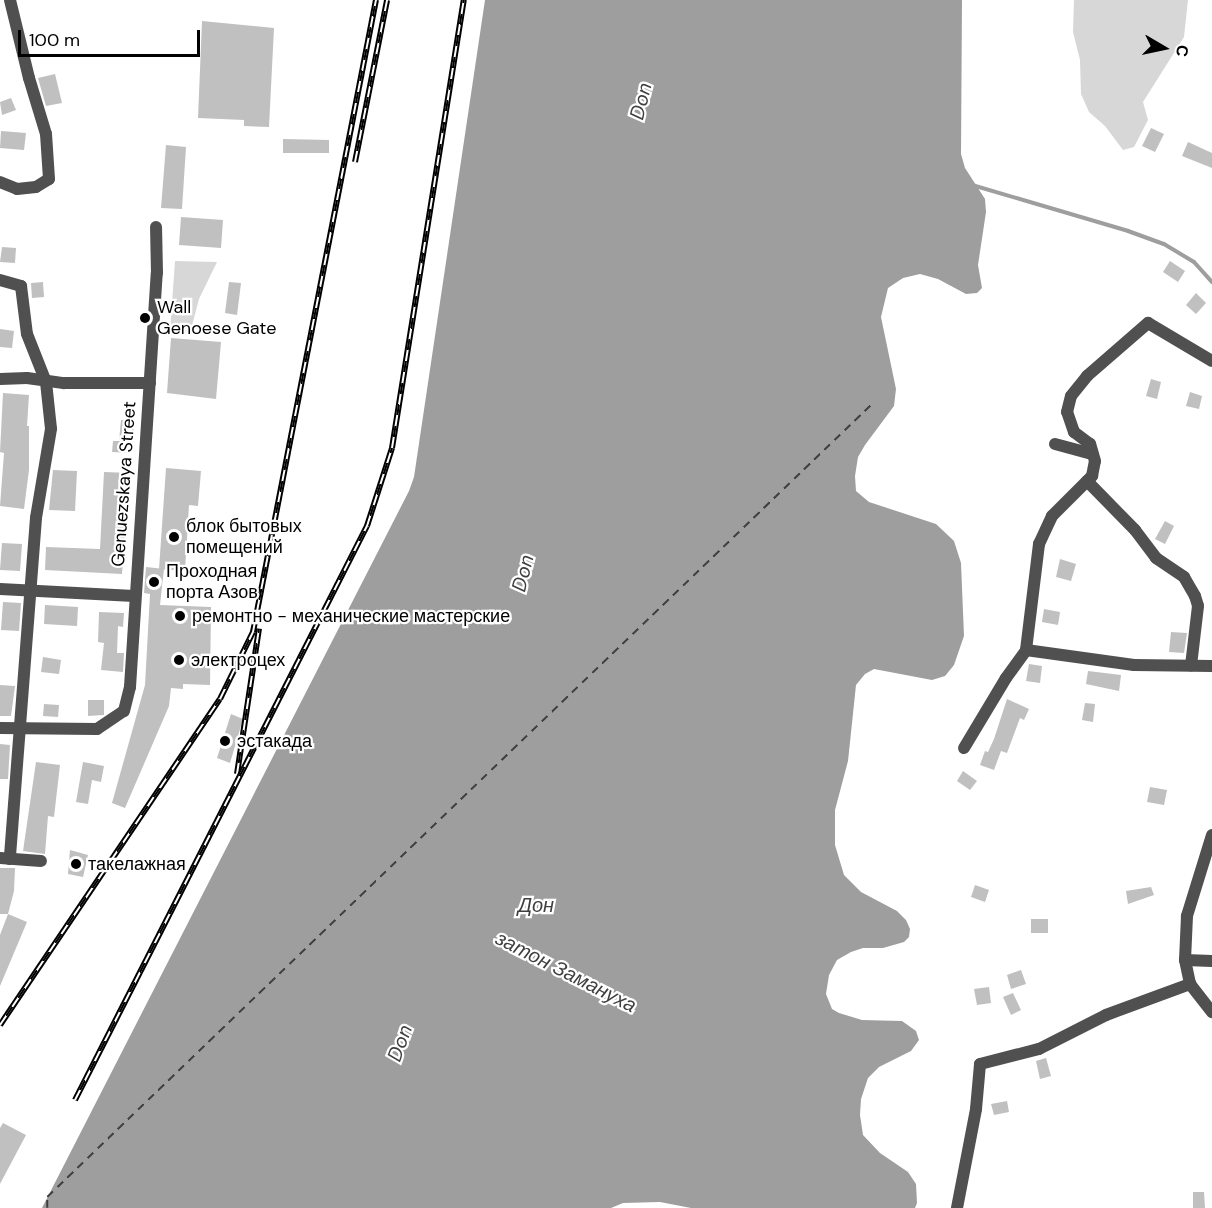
<!DOCTYPE html>
<meta charset="utf-8">
<style>
body{margin:0}
#map{position:relative;width:1212px;height:1208px;overflow:hidden;background:#fff;font-family:"DM Sans",sans-serif}
div>[style]{position:absolute}
.green>*{inset:0;background:#d7d7d7}
.water>*{inset:0;background:#9e9e9e}
.stream>*{height:4px;margin:-2px;padding:0 2px;transform-origin:2px;border-radius:2px;background:#9e9e9e}
.ferry>*{height:1.5px;margin-top:-0.75px;transform-origin:0;background:repeating-linear-gradient(90deg,#3f3f3f 0 8px,transparent 0 14px)}
.building>*{inset:0;background:#c0c0c0}
.street>*{height:12px;margin:-6px;padding:0 6px;transform-origin:6px;border-radius:6px;background:#505050}
.rail>*{height:6px;margin-top:-3px;transform-origin:0;background:repeating-linear-gradient(90deg,#fff 0 11px,#000 0 22px);box-sizing:border-box;border-block:2px solid #000}
.dots>*{width:16px;height:16px;translate:-50% -50%;box-sizing:border-box;border:3px solid #fff;border-radius:50%}
span{translate:-50% -50%;white-space:nowrap;text-align:center;line-height:1.15;-webkit-text-stroke:4.5px #fff;paint-order:stroke}
.poi-label{font-size:18px;color:#000}
.left{translate:0 -50%;text-align:left}
.street-label{font-size:18px;color:#000}
.water-label{font-size:20px;color:#3f3f3f;font-style:italic}
.north{position:absolute;left:1134px;top:18px;width:60px;height:60px;-webkit-text-stroke:4px #fff;paint-order:stroke;rotate:99deg;font-size:16px;font-weight:700;line-height:24px;text-align:center;color:#000}
.north::after{content:'';display:block;margin:auto;width:21px;height:27px;background:#000;clip-path:polygon(50% 0,100% 100%,50% 72%,0 100%)}
.scale{position:absolute;left:18px;top:30px;width:182px;height:27px;box-sizing:border-box;border:3px solid #000;border-top:0;padding-left:8px;font-size:18px;line-height:21px;white-space:nowrap;color:#000;-webkit-text-stroke:4px #fff;paint-order:stroke}
</style>
<div id="map">
<div class="green">
<div style="clip-path:polygon(1074px 0,1188px 0,1184px 37px,1143px 102px,1148px 120px,1134px 147px,1123px 150px,1105px 126px,1089px 112px,1081px 94px,1080px 60px,1073px 32px)"></div>
<div style="clip-path:polygon(175px 261px,217px 262px,199px 299px,190px 333px,170px 332px)"></div>
</div>
<div class="water">
<div style="clip-path:polygon(485px 0,962px 0,961px 154px,965px 168px,985px 199px,986px 212px,978px 265px,982px 288px,977px 293px,966px 294px,938px 279px,920px 274px,903px 278px,888px 288px,881px 317px,896px 389px,894px 406px,865px 445px,858px 457px,855px 476px,856px 491px,869px 502px,936px 524px,954px 541px,961px 563px,964px 636px,954px 665px,945px 676px,932px 680px,874px 669px,865px 674px,856px 685px,848px 761px,835px 810px,835px 845px,844px 875px,861px 892px,897px 911px,906px 920px,910px 929px,909px 937px,904px 942px,883px 948px,863px 948px,851px 952px,837px 960px,829px 975px,826px 994px,832px 1009px,839px 1013px,862px 1020px,902px 1021px,916px 1031px,919px 1040px,911px 1051px,879px 1067px,868px 1078px,861px 1099px,860px 1115px,863px 1135px,880px 1153px,908px 1172px,916px 1184px,917px 1203px,915px 1208px,691px 1208px,660px 1202px,623px 1203px,611px 1208px,42px 1208px,409px 491px,414px 477px)"></div>
</div>
<div class="stream">
<div style="left:972px;top:185px;width:163px;rotate:16.4deg"></div>
<div style="left:1128px;top:231px;width:38px;rotate:20deg"></div>
<div style="left:1164px;top:244px;width:35px;rotate:31deg"></div>
<div style="left:1194px;top:262px;width:27px;rotate:48deg"></div>
</div>
<div class="ferry">
<div style="left:47px;top:1208px;width:11px;rotate:-90deg"></div>
<div style="left:47px;top:1197px;width:1146px;rotate:-43.87deg"></div>
</div>
<div class="building">
<div style="clip-path:polygon(202px 21px,274px 28px,269px 127px,244px 126px,244px 120px,198px 118px)"></div>
<div style="clip-path:polygon(55px 74px,62px 103px,46px 106px,38px 78px)"></div>
<div style="clip-path:polygon(11px 98px,16px 110px,2px 115px,0 102px)"></div>
<div style="clip-path:polygon(1151px 128px,1164px 134px,1155px 152px,1142px 146px)"></div>
<div style="clip-path:polygon(1px 131px,26px 133px,24px 150px,0 148px)"></div>
<div style="clip-path:polygon(283px 139px,329px 140px,329px 153px,283px 153px)"></div>
<div style="clip-path:polygon(1188px 142px,1212px 153px,1212px 168px,1182px 156px)"></div>
<div style="clip-path:polygon(166px 145px,186px 147px,182px 209px,161px 208px)"></div>
<div style="clip-path:polygon(181px 217px,223px 220px,221px 248px,179px 245px)"></div>
<div style="clip-path:polygon(2px 247px,16px 248px,15px 263px,0 262px)"></div>
<div style="clip-path:polygon(1170px 261px,1185px 271px,1178px 282px,1163px 272px)"></div>
<div style="clip-path:polygon(43px 282px,44px 297px,32px 298px,31px 283px)"></div>
<div style="clip-path:polygon(229px 282px,241px 283px,237px 315px,225px 313px)"></div>
<div style="clip-path:polygon(1196px 293px,1206px 303px,1196px 314px,1186px 305px)"></div>
<div style="clip-path:polygon(0 329px,14px 331px,12px 348px,0 347px)"></div>
<div style="clip-path:polygon(171px 338px,221px 342px,216px 399px,167px 393px)"></div>
<div style="clip-path:polygon(1151px 379px,1161px 382px,1157px 399px,1146px 396px)"></div>
<div style="clip-path:polygon(1190px 392px,1202px 396px,1199px 409px,1186px 406px)"></div>
<div style="clip-path:polygon(3px 393px,29px 395px,27px 426px,29px 426px,29px 470px,24px 509px,0 506px,4px 453px,0 452px)"></div>
<div style="clip-path:polygon(121px 420px,134px 421px,132px 453px,112px 452px,113px 441px,119px 441px)"></div>
<div style="clip-path:polygon(166px 468px,201px 471px,198px 506px,189px 505px,185px 571px,159px 569px)"></div>
<div style="clip-path:polygon(53px 470px,77px 471px,75px 511px,49px 510px)"></div>
<div style="clip-path:polygon(104px 472px,130px 473px,122px 574px,45px 570px,46px 547px,100px 549px)"></div>
<div style="clip-path:polygon(1165px 521px,1174px 526px,1165px 544px,1155px 539px)"></div>
<div style="clip-path:polygon(2px 543px,22px 544px,20px 571px,0 570px)"></div>
<div style="clip-path:polygon(1060px 559px,1076px 564px,1071px 581px,1056px 577px)"></div>
<div style="clip-path:polygon(146px 567px,164px 569px,160px 605px,211px 607px,210px 685px,183px 684px,183px 689px,171px 688px,169px 706px,125px 808px,112px 803px,145px 685px,150px 594px,144px 593px)"></div>
<div style="clip-path:polygon(3px 602px,21px 603px,19px 631px,1px 630px)"></div>
<div style="clip-path:polygon(45px 605px,78px 607px,77px 626px,44px 624px)"></div>
<div style="clip-path:polygon(1044px 609px,1060px 612px,1058px 625px,1042px 622px)"></div>
<div style="clip-path:polygon(99px 612px,124px 613px,123px 627px,118px 626px,117px 653px,124px 653px,123px 672px,101px 670px,104px 643px,98px 642px)"></div>
<div style="clip-path:polygon(1171px 632px,1187px 633px,1184px 653px,1169px 652px)"></div>
<div style="clip-path:polygon(43px 657px,61px 660px,59px 674px,41px 672px)"></div>
<div style="clip-path:polygon(1029px 664px,1042px 666px,1040px 683px,1026px 681px)"></div>
<div style="clip-path:polygon(1088px 671px,1121px 675px,1119px 691px,1086px 684px)"></div>
<div style="clip-path:polygon(0 685px,15px 686px,11px 716px,0 716px)"></div>
<div style="clip-path:polygon(1007px 699px,1029px 709px,1024px 720px,1020px 718px,1007px 753px,1001px 751px,994px 770px,980px 765px,985px 751px,988px 752px,994px 739px)"></div>
<div style="clip-path:polygon(88px 700px,104px 700px,104px 715px,88px 716px)"></div>
<div style="clip-path:polygon(1085px 703px,1095px 704px,1093px 722px,1082px 720px)"></div>
<div style="clip-path:polygon(44px 704px,59px 705px,58px 717px,43px 716px)"></div>
<div style="clip-path:polygon(231px 714px,243px 719px,230px 763px,217px 758px)"></div>
<div style="clip-path:polygon(0 744px,10px 745px,8px 779px,0 779px)"></div>
<div style="clip-path:polygon(36px 762px,60px 765px,54px 817px,48px 816px,45px 854px,23px 851px)"></div>
<div style="clip-path:polygon(83px 762px,104px 766px,101px 782px,92px 780px,88px 804px,76px 802px)"></div>
<div style="clip-path:polygon(963px 771px,977px 781px,970px 790px,957px 781px)"></div>
<div style="clip-path:polygon(1150px 787px,1167px 790px,1164px 805px,1147px 802px)"></div>
<div style="clip-path:polygon(70px 850px,88px 855px,83px 877px,68px 874px)"></div>
<div style="clip-path:polygon(0 868px,15px 868px,14px 891px,8px 914px,0 914px)"></div>
<div style="clip-path:polygon(975px 885px,989px 890px,985px 902px,971px 897px)"></div>
<div style="clip-path:polygon(1151px 887px,1154px 895px,1128px 904px,1126px 891px)"></div>
<div style="clip-path:polygon(8px 914px,27px 922px,0 986px,0 935px)"></div>
<div style="clip-path:polygon(1031px 919px,1048px 919px,1048px 933px,1031px 933px)"></div>
<div style="clip-path:polygon(1021px 970px,1026px 984px,1011px 989px,1007px 975px)"></div>
<div style="clip-path:polygon(989px 987px,991px 1003px,977px 1005px,974px 989px)"></div>
<div style="clip-path:polygon(1013px 993px,1021px 1010px,1011px 1015px,1003px 997px)"></div>
<div style="clip-path:polygon(1046px 1058px,1051px 1076px,1040px 1079px,1036px 1061px)"></div>
<div style="clip-path:polygon(1007px 1101px,1009px 1112px,994px 1115px,991px 1104px)"></div>
<div style="clip-path:polygon(3px 1123px,26px 1135px,0 1184px,0 1128px)"></div>
<div style="clip-path:polygon(1193px 1192px,1204px 1192px,1205px 1208px,1193px 1208px)"></div>
</div>
<div class="street">
<div style="left:0;top:182px;width:18px;rotate:22deg"></div>
<div style="left:17px;top:189px;width:19px;rotate:-6deg"></div>
<div style="left:36px;top:187px;width:15px;rotate:-32deg"></div>
<div style="left:49px;top:179px;width:45px;rotate:-93.8deg"></div>
<div style="left:46px;top:134px;width:59px;rotate:-106.9deg"></div>
<div style="left:29px;top:78px;width:80px;rotate:-103.7deg"></div>
<div style="left:0;top:280px;width:22px;rotate:16deg"></div>
<div style="left:21px;top:286px;width:48px;rotate:82.9deg"></div>
<div style="left:27px;top:334px;width:52px;rotate:68.4deg"></div>
<div style="left:46px;top:382px;width:47px;rotate:83.9deg"></div>
<div style="left:51px;top:429px;width:90px;rotate:99.6deg"></div>
<div style="left:36px;top:518px;width:342px;rotate:94.4deg"></div>
<div style="left:0;top:379px;width:27px;rotate:-2deg"></div>
<div style="left:27px;top:378px;width:37px;rotate:8deg"></div>
<div style="left:64px;top:383px;width:86px"></div>
<div style="left:1055px;top:444px;width:39px;rotate:15deg"></div>
<div style="left:1087px;top:481px;width:69px;rotate:45.6deg"></div>
<div style="left:1135px;top:530px;width:35px;rotate:53deg"></div>
<div style="left:1156px;top:558px;width:34px;rotate:34deg"></div>
<div style="left:1184px;top:577px;width:22px;rotate:60deg"></div>
<div style="left:1195px;top:596px;width:10px;rotate:73deg"></div>
<div style="left:1198px;top:606px;width:60px;rotate:96.7deg"></div>
<div style="left:0;top:589px;width:134px;rotate:3deg"></div>
<div style="left:1026px;top:650px;width:109px;rotate:7.9deg"></div>
<div style="left:1134px;top:665px;width:78px;rotate:0.7deg"></div>
<div style="left:0;top:728px;width:97px;rotate:0.6deg"></div>
<div style="left:97px;top:729px;width:32px;rotate:-34deg"></div>
<div style="left:124px;top:711px;width:25px;rotate:-76deg"></div>
<div style="left:130px;top:687px;width:415px;rotate:-86.3deg"></div>
<div style="left:157px;top:273px;width:46px;rotate:-91.2deg"></div>
<div style="left:964px;top:748px;width:82px;rotate:-59deg"></div>
<div style="left:1006px;top:678px;width:34px;rotate:-54deg"></div>
<div style="left:1026px;top:650px;width:107px;rotate:-83deg"></div>
<div style="left:1039px;top:544px;width:31px;rotate:-65deg"></div>
<div style="left:1052px;top:516px;width:57px;rotate:-45deg"></div>
<div style="left:1092px;top:476px;width:15px;rotate:-79deg"></div>
<div style="left:1095px;top:461px;width:18px;rotate:-106deg"></div>
<div style="left:1090px;top:444px;width:20px;rotate:-143deg"></div>
<div style="left:1074px;top:432px;width:21px;rotate:-109deg"></div>
<div style="left:1067px;top:412px;width:16px;rotate:-76deg"></div>
<div style="left:1071px;top:396px;width:26px;rotate:-51deg"></div>
<div style="left:1087px;top:376px;width:81px;rotate:-41deg"></div>
<div style="left:1148px;top:323px;width:74px;rotate:30.7deg"></div>
<div style="left:1212px;top:835px;width:85px;rotate:107.2deg"></div>
<div style="left:1187px;top:916px;width:44px;rotate:92.6deg"></div>
<div style="left:1185px;top:960px;width:25px;rotate:78deg"></div>
<div style="left:1190px;top:984px;width:36px;rotate:52deg"></div>
<div style="left:0;top:858px;width:41px;rotate:4.2deg"></div>
<div style="left:1185px;top:960px;width:27px;rotate:2deg"></div>
<div style="left:957px;top:1208px;width:101px;rotate:-79.1deg"></div>
<div style="left:976px;top:1109px;width:45px;rotate:-84.9deg"></div>
<div style="left:980px;top:1064px;width:61px;rotate:-14.3deg"></div>
<div style="left:1039px;top:1049px;width:75px;rotate:-26.9deg"></div>
<div style="left:1106px;top:1015px;width:90px;rotate:-20.3deg"></div>
</div>
<div class="rail">
<div style="left:355px;top:162px;width:165px;rotate:-78.8deg"></div>
<div style="left:237px;top:774px;width:147px;rotate:-81.4deg"></div>
<div style="left:0;top:1025px;width:393px;rotate:-56deg"></div>
<div style="left:220px;top:699px;width:75px;rotate:-63.8deg"></div>
<div style="left:253px;top:632px;width:644px;rotate:-78.99deg"></div>
<div style="left:75px;top:1100px;width:644px;rotate:-63.04deg"></div>
<div style="left:367px;top:526px;width:82px;rotate:-72.2deg"></div>
<div style="left:392px;top:448px;width:454px;rotate:-80.9deg"></div>
</div>
<div class="dots">
<div style="left:145px;top:318px;background:#000"></div>
<div style="left:174px;top:537px;background:#000"></div>
<div style="left:154px;top:582px;background:#000"></div>
<div style="left:180px;top:616px;background:#000"></div>
<div style="left:179px;top:660px;background:#000"></div>
<div style="left:225px;top:741px;background:#000"></div>
<div style="left:76px;top:864px;background:#000"></div>
</div>
<div class="poi-label">
<span class="left" style="left:157px;top:318px">Wall<br>Genoese Gate</span>
<span class="left" style="left:186px;top:537px">блок бытовых<br>помещений</span>
<span class="left" style="left:166px;top:582px">Проходная<br>порта Азов</span>
<span class="left" style="left:192px;top:616px">ремонтно - механические мастерские</span>
<span class="left" style="left:191px;top:660px">электроцех</span>
<span class="left" style="left:237px;top:741px">эстакада</span>
<span class="left" style="left:88px;top:864px">такелажная</span>
</div>
<div class="street-label">
<span style="left:124px;top:484px;rotate:-86deg">Genuezskaya Street</span>
</div>
<div class="water-label">
<span style="left:641px;top:101px;rotate:-76deg">Don</span>
<span style="left:523px;top:573px;rotate:-76deg">Don</span>
<span style="left:536px;top:905px">Дон</span>
<span style="left:566px;top:972px;rotate:27deg">затон Замануха</span>
<span style="left:400px;top:1043px;rotate:-70deg">Don</span>
</div>
<div class="north">С</div>
<div class="scale">100 m</div>
</div>
